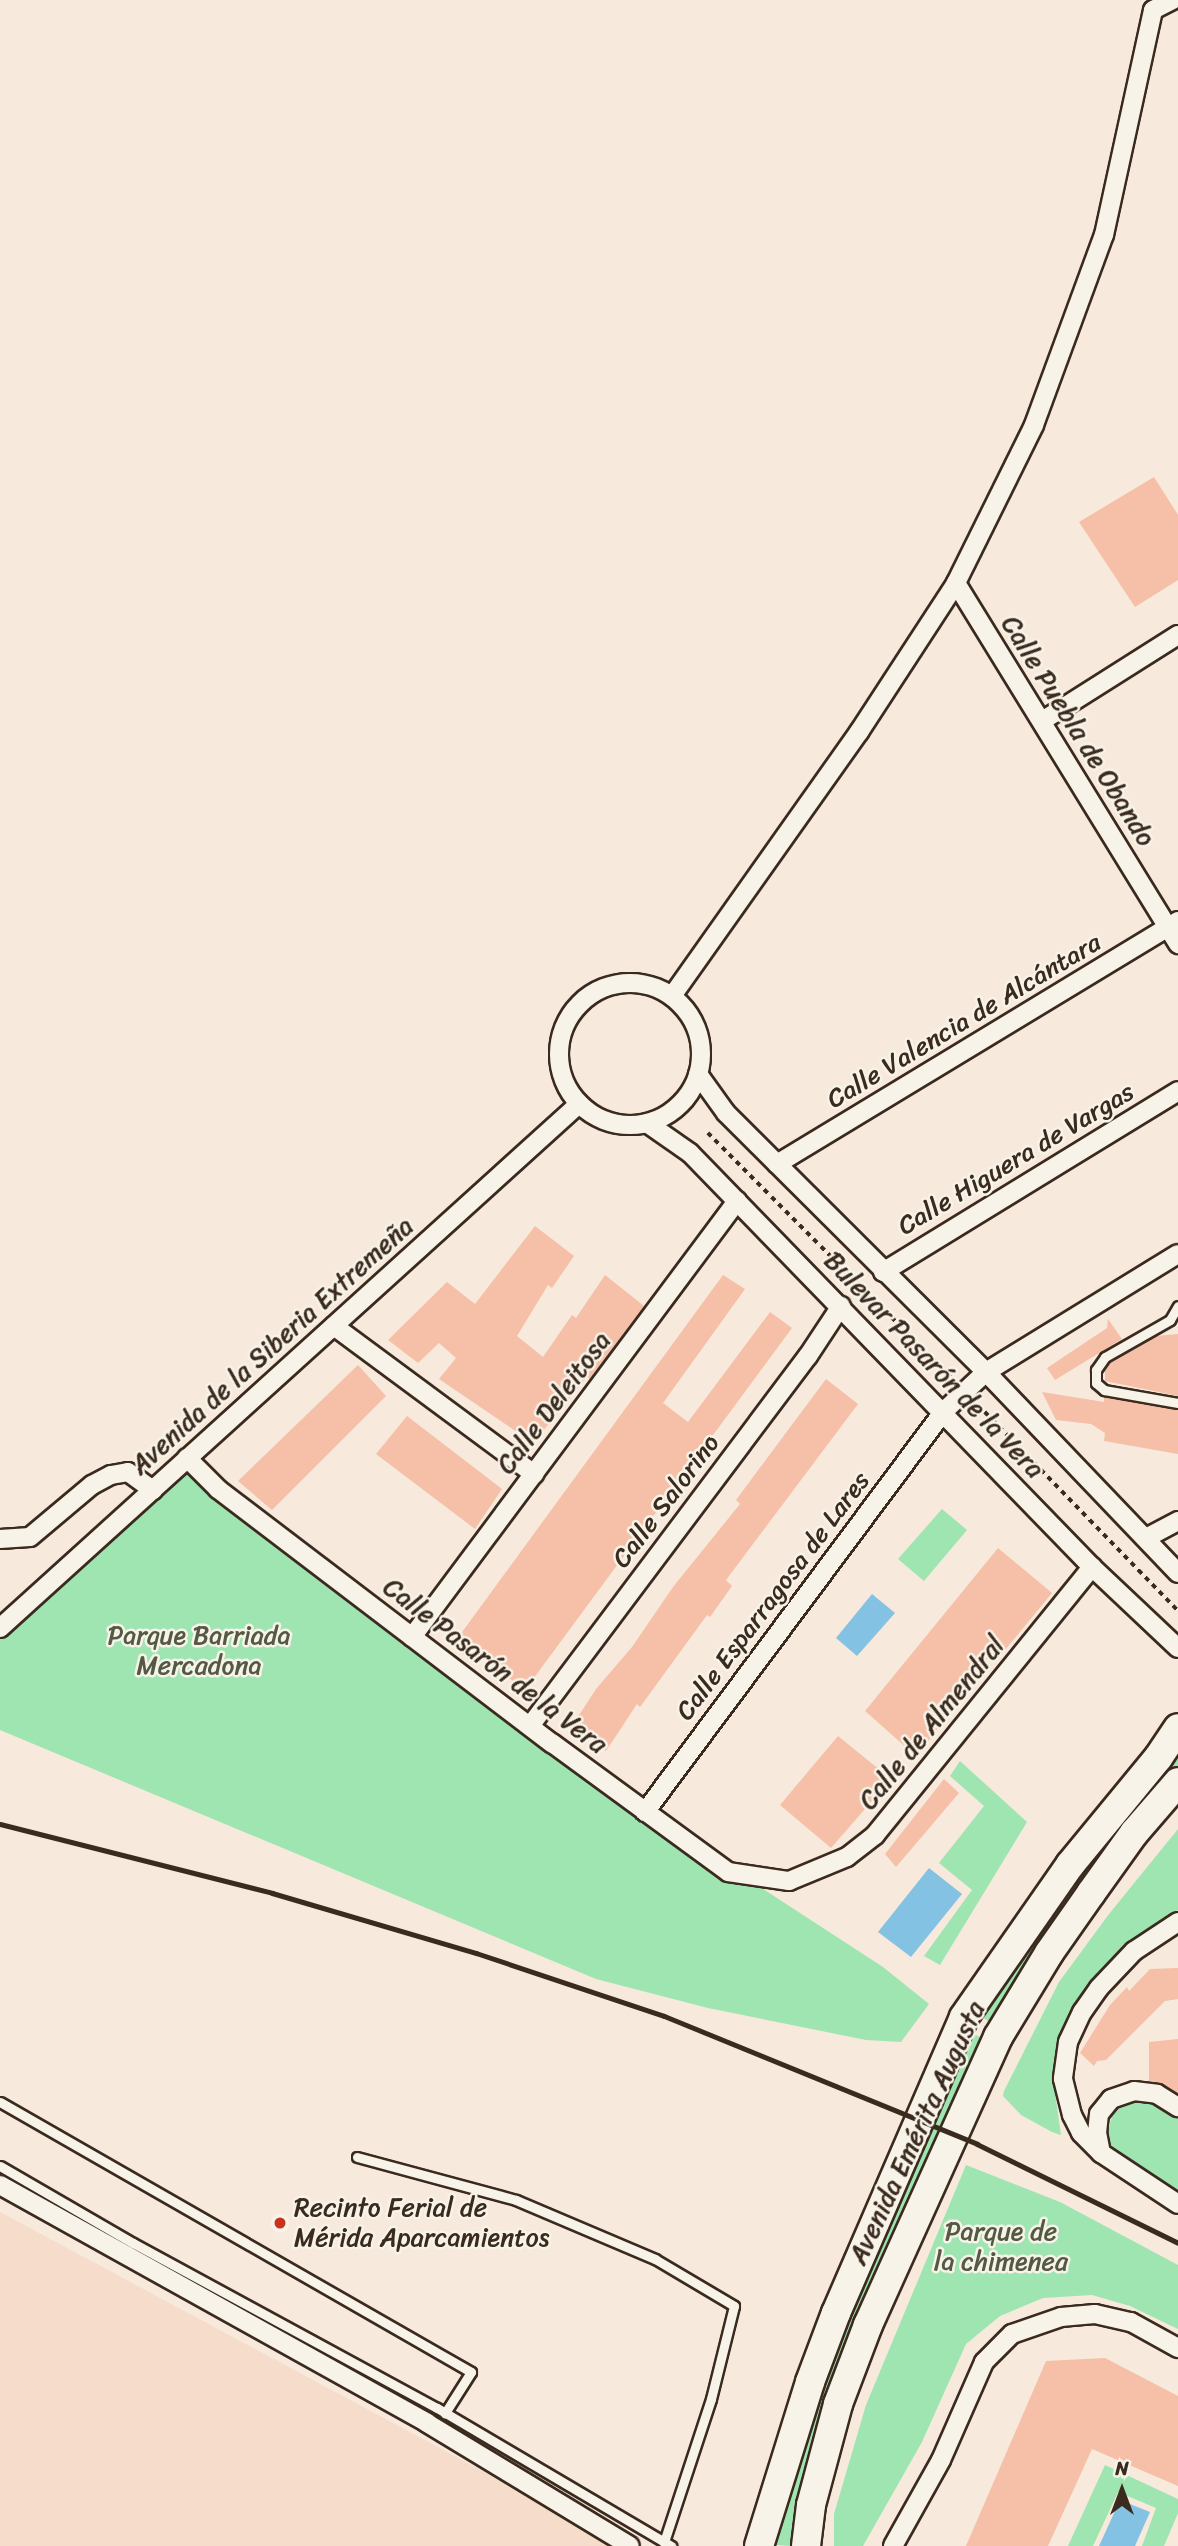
<!DOCTYPE html>
<meta charset="utf-8">
<style>
body{margin:0}
#map{position:relative;width:1178px;height:2546px;overflow:hidden;background:#f7e9db;font-family:Sriracha,sans-serif}
div>[style]{position:absolute}
.built>*{inset:0;background:#f6ddcb}
.green>*{inset:0;background:#9ee5b2}
.water>*{inset:0;background:#84c2e4}
.building>*{inset:0;background:#f5c0a7}
.path>*{height:3.5px;margin-top:-1.75px;transform-origin:0;background:repeating-linear-gradient(90deg,#3b2a1e 0 5px,transparent 0 10px)}
.roads{filter:drop-shadow(2px 0 #3b2a1e) drop-shadow(-2px 0 #3b2a1e) drop-shadow(0 2px #3b2a1e) drop-shadow(0 -2px #3b2a1e)}
.service>*{height:9px;margin:-4.5px;padding:0 4.5px;transform-origin:4.5px;border-radius:4.5px;background:#f7f3e8}
.minor>*{height:18px;margin:-9px;padding:0 9px;transform-origin:9px;border-radius:9px;background:#f7f3e8}
.minor>.ring{margin:-9px;padding:0;box-sizing:content-box;background:none;border:18px solid #f7f3e8;border-radius:50%}
.primary>*{height:28px;margin:-14px;padding:0 14px;transform-origin:14px;border-radius:14px;background:#f7f3e8}
.rail>*{height:5px;margin:-2.5px;padding:0 2.5px;transform-origin:2.5px;border-radius:2.5px;background:#3b2a1e}
.dots>*{width:19px;height:19px;translate:-50% -50%;box-sizing:border-box;border:4px solid #f7f3e8;border-radius:50%}
span{translate:-50% -50%;white-space:nowrap;text-align:center;line-height:1.15;-webkit-text-stroke:5px #f7f3e8;paint-order:stroke}
.street-label{font-size:26px;color:#3b2a1e}
.park-label{font-size:26px;color:#545943}
.poi-label{font-size:26px;color:#3b2a1e}
.left{translate:0 -50%;text-align:left}
.north{position:absolute;left:1087px;top:2455px;width:70px;height:70px;-webkit-text-stroke:5px #f7f3e8;paint-order:stroke;rotate:0deg;font-size:19px;font-weight:700;line-height:28px;text-align:center;color:#3b2a1e}
.north::after{content:'';display:block;margin:auto;width:24px;height:32px;background:#3b2a1e;clip-path:polygon(50% 0,100% 100%,50% 72%,0 100%)}
</style>
<div id="map">
<div class="built">
<div style="clip-path:polygon(0 2212px,259px 2351px,622px 2546px,0 2546px)"></div>
</div>
<div class="green">
<div style="clip-path:polygon(187px 1458px,264px 1512px,530px 1726px,645px 1812px,883px 1967px,929px 2004px,901px 2042px,866px 2040px,708px 2008px,596px 1979px,0 1730px,0 1628px)"></div>
<div style="clip-path:polygon(942px 1509px,967px 1530px,924px 1581px,898px 1559px)"></div>
<div style="clip-path:polygon(1178px 1754px,1178px 1766px,992px 2024px,981px 2016px,1075px 1878px)"></div>
<div style="clip-path:polygon(960px 1761px,1027px 1822px,940px 1965px,924px 1956px,972px 1890px,939px 1863px,984px 1806px,950px 1776px)"></div>
<div style="clip-path:polygon(1178px 1829px,1178px 1910px,1128px 1945px,1076px 2006px,1057px 2047px,1054px 2086px,1061px 2135px,1052px 2132px,1021px 2115px,1003px 2096px,1004px 2091px,1059px 1982px,1109px 1914px)"></div>
<div style="clip-path:polygon(971px 2033px,985px 2039px,801px 2494px,792px 2546px,775px 2545px,849px 2313px)"></div>
<div style="clip-path:polygon(1128px 2099px,1157px 2100px,1178px 2116px,1178px 2193px,1117px 2156px,1106px 2137px,1112px 2116px)"></div>
<div style="clip-path:polygon(966px 2165px,1060px 2202px,1178px 2265px,1178px 2329px,1130px 2306px,1092px 2295px,1043px 2298px,1000px 2316px,966px 2344px,922px 2442px,863px 2546px,834px 2546px,834px 2514px,866px 2405px)"></div>
<div style="clip-path:polygon(1105px 2465px,1178px 2499px,1178px 2513px,1164px 2546px,1142px 2546px,1156px 2508px,1118px 2492px,1093px 2546px,1068px 2546px)"></div>
</div>
<div class="water">
<div style="clip-path:polygon(872px 1594px,895px 1613px,857px 1656px,836px 1638px)"></div>
<div style="clip-path:polygon(929px 1868px,962px 1894px,911px 1957px,878px 1932px)"></div>
<div style="clip-path:polygon(1120px 2500px,1150px 2512px,1135px 2546px,1099px 2546px)"></div>
</div>
<div class="building">
<div style="clip-path:polygon(1154px 477px,1178px 515px,1178px 580px,1135px 607px,1079px 522px)"></div>
<div style="clip-path:polygon(535px 1226px,574px 1256px,552px 1288px,548px 1285px,517px 1336px,543px 1357px,572px 1315px,576px 1318px,605px 1275px,644px 1306px,590px 1379px,587px 1377px,533px 1443px,439px 1379px,456px 1358px,439px 1343px,418px 1363px,388px 1340px,447px 1282px,475px 1304px)"></div>
<div style="clip-path:polygon(723px 1275px,745px 1289px,663px 1403px,688px 1422px,770px 1312px,792px 1328px,525px 1690px,480px 1656px,475px 1663px,458px 1651px,457px 1639px)"></div>
<div style="clip-path:polygon(1108px 1319px,1122px 1339px,1055px 1380px,1047px 1368px,1107px 1328px)"></div>
<div style="clip-path:polygon(1178px 1334px,1178px 1396px,1105px 1381px,1105px 1369px,1110px 1362px,1156px 1336px)"></div>
<div style="clip-path:polygon(358px 1365px,386px 1396px,272px 1510px,238px 1481px)"></div>
<div style="clip-path:polygon(826px 1379px,858px 1404px,726px 1580px,732px 1586px,710px 1617px,707px 1615px,640px 1707px,637px 1704px,606px 1751px,572px 1726px,596px 1689px,632px 1647px,673px 1587px,740px 1504px,736px 1500px)"></div>
<div style="clip-path:polygon(1042px 1392px,1104px 1402px,1104px 1397px,1178px 1410px,1178px 1454px,1104px 1441px,1105px 1433px,1091px 1424px,1056px 1420px)"></div>
<div style="clip-path:polygon(407px 1416px,502px 1489px,475px 1529px,376px 1454px)"></div>
<div style="clip-path:polygon(998px 1548px,1052px 1593px,996px 1661px,989px 1656px,917px 1757px,865px 1711px)"></div>
<div style="clip-path:polygon(838px 1736px,891px 1779px,831px 1848px,780px 1805px)"></div>
<div style="clip-path:polygon(944px 1779px,959px 1793px,896px 1867px,885px 1854px)"></div>
<div style="clip-path:polygon(1178px 1968px,1178px 1999px,1165px 2001px,1106px 2060px,1097px 2061px,1094px 2066px,1080px 2053px,1110px 2005px,1127px 1987px,1129px 1991px,1150px 1969px)"></div>
<div style="clip-path:polygon(1178px 2039px,1178px 2094px,1162px 2084px,1149px 2081px,1149px 2042px)"></div>
<div style="clip-path:polygon(1105px 2358px,1178px 2396px,1178px 2486px,1092px 2449px,1048px 2546px,966px 2546px,1046px 2361px)"></div>
</div>
<div class="path">
<div style="left:708px;top:1133px;width:344px;rotate:45.1deg"></div>
<div style="left:978px;top:1405px;width:287px;rotate:45.8deg"></div>
</div>
<div class="roads">
<div class="service">
<div style="left:1178px;top:1306px;width:16px;rotate:120deg"></div>
<div style="left:1170px;top:1320px;width:75px;rotate:150.4deg"></div>
<div style="left:1105px;top:1357px;width:16px;rotate:125deg"></div>
<div style="left:1096px;top:1370px;width:13px;rotate:90deg"></div>
<div style="left:1096px;top:1383px;width:11px;rotate:41deg"></div>
<div style="left:1104px;top:1390px;width:75px;rotate:10deg"></div>
<div style="left:0;top:2102px;width:543px;rotate:29.82deg"></div>
<div style="left:471px;top:2372px;width:49px;rotate:122.4deg"></div>
<div style="left:357px;top:2157px;width:165px;rotate:15.1deg"></div>
<div style="left:516px;top:2200px;width:151px;rotate:23deg"></div>
<div style="left:655px;top:2259px;width:92px;rotate:30.7deg"></div>
<div style="left:734px;top:2306px;width:96px;rotate:103.9deg"></div>
<div style="left:711px;top:2399px;width:151px;rotate:108.2deg"></div>
<div style="left:0;top:2166px;width:154px;rotate:30.1deg"></div>
<div style="left:133px;top:2243px;width:346px;rotate:28.5deg"></div>
<div style="left:437px;top:2408px;width:272px;rotate:30.5deg"></div>
</div>
<div class="minor">
<div style="left:956px;top:583px;width:424px;rotate:58.4deg"></div>
<div style="left:1042px;top:721px;width:161px;rotate:-32.3deg"></div>
<div class="ring" style="left:559px;top:983px;width:124px;height:124px"></div>
<div style="left:672px;top:996px;width:324px;rotate:-54.7deg"></div>
<div style="left:859px;top:732px;width:178px;rotate:-56.9deg"></div>
<div style="left:956px;top:583px;width:176px;rotate:-63.7deg"></div>
<div style="left:1034px;top:425px;width:202px;rotate:-69.8deg"></div>
<div style="left:1104px;top:235px;width:230px;rotate:-77.7deg"></div>
<div style="left:1153px;top:10px;width:22px;rotate:-27deg"></div>
<div style="left:698px;top:1074px;width:48px;rotate:54.3deg"></div>
<div style="left:726px;top:1113px;width:367px;rotate:44.9deg"></div>
<div style="left:986px;top:1372px;width:278px;rotate:46.3deg"></div>
<div style="left:647px;top:1123px;width:52px;rotate:34.9deg"></div>
<div style="left:690px;top:1153px;width:577px;rotate:45.84deg"></div>
<div style="left:1092px;top:1567px;width:118px;rotate:43.3deg"></div>
<div style="left:777px;top:1164px;width:469px;rotate:-31.2deg"></div>
<div style="left:883px;top:1272px;width:346px;rotate:-31.5deg"></div>
<div style="left:334px;top:1326px;width:249px;rotate:36.5deg"></div>
<div style="left:187px;top:1458px;width:44px;rotate:45deg"></div>
<div style="left:218px;top:1489px;width:420px;rotate:37.3deg"></div>
<div style="left:552px;top:1743px;width:218px;rotate:36.2deg"></div>
<div style="left:728px;top:1872px;width:62px;rotate:8.4deg"></div>
<div style="left:789px;top:1881px;width:63px;rotate:-22.5deg"></div>
<div style="left:847px;top:1857px;width:36px;rotate:-38deg"></div>
<div style="left:875px;top:1835px;width:345px;rotate:-51deg"></div>
<div style="left:1146px;top:1538px;width:36px;rotate:-28deg"></div>
<div style="left:0;top:1539px;width:30px;rotate:-4deg"></div>
<div style="left:30px;top:1537px;width:81px;rotate:-40deg"></div>
<div style="left:92px;top:1485px;width:21px;rotate:-28deg"></div>
<div style="left:111px;top:1475px;width:17px;rotate:-10deg"></div>
<div style="left:128px;top:1472px;width:31px;rotate:36deg"></div>
<div style="left:0;top:1628px;width:781px;rotate:-42.15deg"></div>
<div style="left:412px;top:1637px;width:544px;rotate:-53.3deg"></div>
<div style="left:530px;top:1726px;width:463px;rotate:-53.1deg"></div>
<div style="left:808px;top:1356px;width:60px;rotate:-56.6deg"></div>
<div style="left:645px;top:1812px;width:499px;rotate:-53.3deg"></div>
<div style="left:943px;top:1412px;width:59px;rotate:-42.9deg"></div>
<div style="left:986px;top:1372px;width:225px;rotate:-31.6deg"></div>
<div style="left:1178px;top:1922px;width:53px;rotate:146.6deg"></div>
<div style="left:1134px;top:1951px;width:51px;rotate:133.4deg"></div>
<div style="left:1099px;top:1988px;width:29px;rotate:125deg"></div>
<div style="left:1082px;top:2012px;width:33px;rotate:115deg"></div>
<div style="left:1068px;top:2042px;width:37px;rotate:98deg"></div>
<div style="left:1063px;top:2079px;width:37px;rotate:76deg"></div>
<div style="left:1072px;top:2115px;width:20px;rotate:63deg"></div>
<div style="left:1081px;top:2133px;width:28px;rotate:45deg"></div>
<div style="left:1101px;top:2153px;width:92px;rotate:33.5deg"></div>
<div style="left:1101px;top:2153px;width:20px;rotate:-101deg"></div>
<div style="left:1097px;top:2133px;width:19px;rotate:-84deg"></div>
<div style="left:1099px;top:2114px;width:19px;rotate:-51deg"></div>
<div style="left:1111px;top:2099px;width:24px;rotate:-19deg"></div>
<div style="left:1134px;top:2091px;width:23px;rotate:7deg"></div>
<div style="left:1157px;top:2094px;width:25px;rotate:32deg"></div>
<div style="left:0;top:2185px;width:489px;rotate:29.1deg"></div>
<div style="left:427px;top:2423px;width:237px;rotate:31.2deg"></div>
<div style="left:893px;top:2546px;width:98px;rotate:-60.8deg"></div>
<div style="left:941px;top:2460px;width:107px;rotate:-66.3deg"></div>
<div style="left:984px;top:2362px;width:40px;rotate:-45deg"></div>
<div style="left:1012px;top:2334px;width:52px;rotate:-19.1deg"></div>
<div style="left:1061px;top:2317px;width:34px;rotate:-5deg"></div>
<div style="left:1095px;top:2314px;width:37px;rotate:13deg"></div>
<div style="left:1131px;top:2322px;width:54px;rotate:29deg"></div>
</div>
<div class="primary">
<div style="left:759px;top:2546px;width:172px;rotate:-72.7deg"></div>
<div style="left:810px;top:2382px;width:74px;rotate:-69.4deg"></div>
<div style="left:836px;top:2313px;width:322px;rotate:-66.6deg"></div>
<div style="left:964px;top:2017px;width:185px;rotate:-55.1deg"></div>
<div style="left:1070px;top:1865px;width:139px;rotate:-50.6deg"></div>
<div style="left:1158px;top:1758px;width:36px;rotate:-56deg"></div>
<div style="left:806px;top:2546px;width:41px;rotate:-83deg"></div>
<div style="left:811px;top:2505px;width:105px;rotate:-75deg"></div>
<div style="left:838px;top:2404px;width:85px;rotate:-69.2deg"></div>
<div style="left:868px;top:2325px;width:316px;rotate:-65.7deg"></div>
<div style="left:998px;top:2037px;width:98px;rotate:-58.7deg"></div>
<div style="left:1049px;top:1953px;width:73px;rotate:-55deg"></div>
<div style="left:1091px;top:1893px;width:74px;rotate:-54.4deg"></div>
<div style="left:1134px;top:1833px;width:67px;rotate:-49.2deg"></div>
</div>
</div>
<div class="rail">
<div style="left:0;top:1824px;width:281px;rotate:14.2deg"></div>
<div style="left:272px;top:1893px;width:213px;rotate:16.4deg"></div>
<div style="left:476px;top:1953px;width:198px;rotate:18.5deg"></div>
<div style="left:664px;top:2016px;width:338px;rotate:22.2deg"></div>
<div style="left:977px;top:2144px;width:224px;rotate:26.2deg"></div>
</div>
<div class="dots">
<div style="left:280px;top:2223px;background:#c8321e"></div>
</div>
<div class="street-label">
<span style="left:1078px;top:731px;rotate:58deg">Calle Puebla de Obando</span>
<span style="left:964px;top:1021px;rotate:-31deg">Calle Valencia de Alcántara</span>
<span style="left:1016px;top:1159px;rotate:-31deg">Calle Higuera de Vargas</span>
<span style="left:272px;top:1346px;rotate:-42deg">Avenida de la Siberia Extremeña</span>
<span style="left:934px;top:1365px;rotate:46deg">Bulevar Pasarón de la Vera</span>
<span style="left:554px;top:1403px;rotate:-53deg">Calle Deleitosa</span>
<span style="left:666px;top:1501px;rotate:-53deg">Calle Salorino</span>
<span style="left:773px;top:1596px;rotate:-53deg">Calle Esparragosa de Lares</span>
<span style="left:495px;top:1666px;rotate:37deg">Calle Pasarón de la Vera</span>
<span style="left:932px;top:1723px;rotate:-51deg">Calle de Almendral</span>
<span style="left:917px;top:2133px;rotate:-65deg">Avenida Emérita Augusta</span>
</div>
<div class="park-label">
<span style="left:199px;top:1651px">Parque Barriada<br>Mercadona</span>
<span style="left:1001px;top:2247px">Parque de<br>la chimenea</span>
</div>
<div class="poi-label">
<span class="left" style="left:294px;top:2223px">Recinto Ferial de<br>Mérida Aparcamientos</span>
</div>
<div class="north">N</div>
</div>
